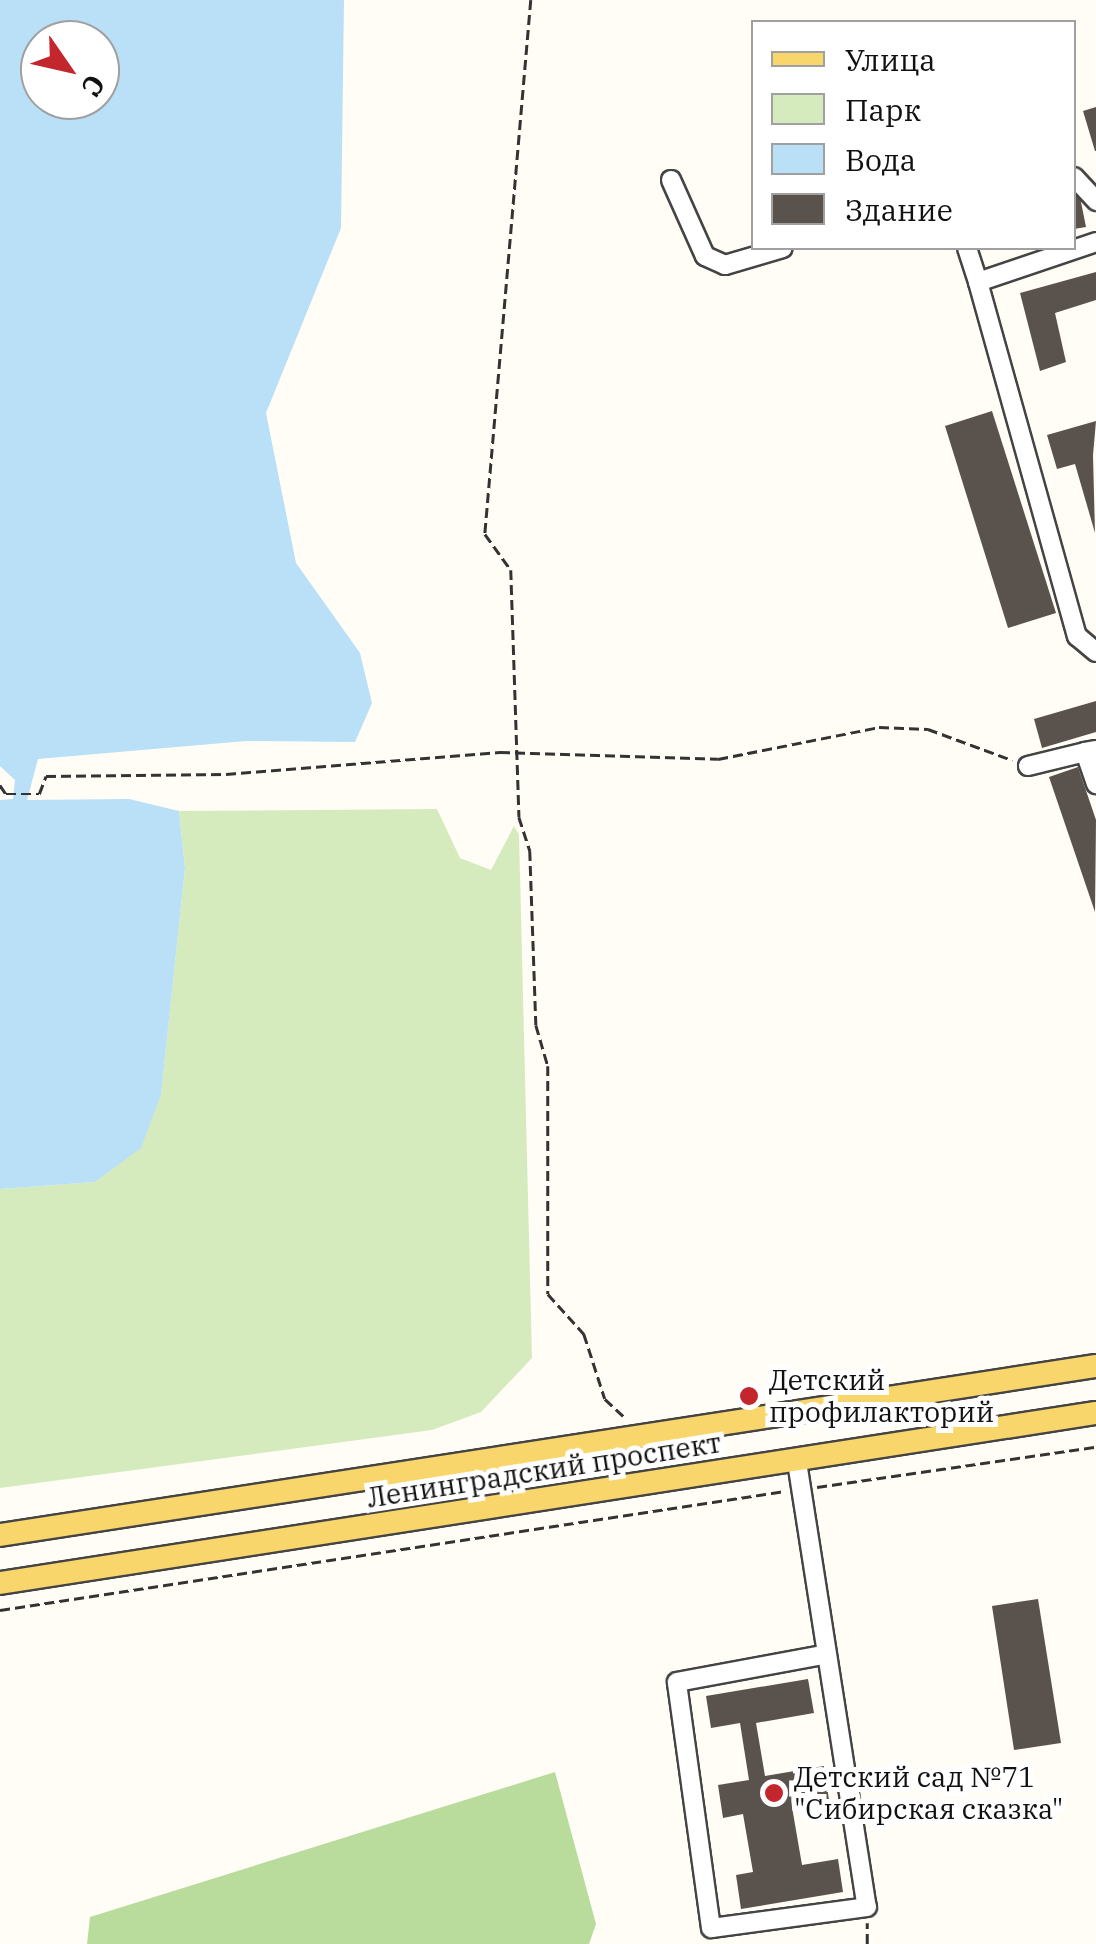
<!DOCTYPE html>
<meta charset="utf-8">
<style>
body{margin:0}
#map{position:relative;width:1096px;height:1944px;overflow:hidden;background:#fffdf5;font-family:"IBM Plex Serif",serif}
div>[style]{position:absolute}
.green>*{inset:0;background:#d5ebbd}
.forest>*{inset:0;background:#b9dc9c}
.water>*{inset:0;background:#b9e0f7}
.building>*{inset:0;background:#5a524d}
.path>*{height:2.5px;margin-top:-1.25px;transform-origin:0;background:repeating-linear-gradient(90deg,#333 0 10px,transparent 0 15px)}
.roads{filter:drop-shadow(2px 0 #444) drop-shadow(-2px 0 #444) drop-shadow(0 2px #444) drop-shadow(0 -2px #444)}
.minor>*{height:18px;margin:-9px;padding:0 9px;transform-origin:9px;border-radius:9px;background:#fff}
.major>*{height:22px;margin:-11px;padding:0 11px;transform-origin:11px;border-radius:11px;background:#f9d66b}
.dots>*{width:28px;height:28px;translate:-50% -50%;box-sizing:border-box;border:5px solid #fff;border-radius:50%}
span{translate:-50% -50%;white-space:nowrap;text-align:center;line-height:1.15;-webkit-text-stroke:10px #fff;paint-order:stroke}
.poi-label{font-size:28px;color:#111}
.left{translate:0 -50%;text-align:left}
.street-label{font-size:28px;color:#111}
.legend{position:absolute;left:751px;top:20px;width:325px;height:230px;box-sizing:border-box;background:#fff;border:2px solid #a0a0a0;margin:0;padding:12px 18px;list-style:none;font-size:30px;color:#111}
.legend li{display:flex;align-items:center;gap:20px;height:50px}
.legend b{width:50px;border:2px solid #a0a0a0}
.north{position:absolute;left:20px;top:20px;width:100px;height:100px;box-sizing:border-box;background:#fff;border:2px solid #a0a0a0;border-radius:50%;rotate:124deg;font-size:28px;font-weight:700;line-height:40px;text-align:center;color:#111}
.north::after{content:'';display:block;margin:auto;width:35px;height:45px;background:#c4262e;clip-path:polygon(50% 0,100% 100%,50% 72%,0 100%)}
</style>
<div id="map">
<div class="green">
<div style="clip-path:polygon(437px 809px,460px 858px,491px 870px,514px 826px,519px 835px,532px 1358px,481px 1412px,432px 1430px,0 1488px,0 1189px,95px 1182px,161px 1094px,185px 868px,179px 811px)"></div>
</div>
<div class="forest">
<div style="clip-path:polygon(555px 1772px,596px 1924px,589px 1944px,87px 1944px,90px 1917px)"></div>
</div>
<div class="water">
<div style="clip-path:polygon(evenodd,0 0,344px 0,341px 228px,266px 413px,296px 563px,360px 653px,372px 703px,355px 742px,246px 741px,38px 759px,27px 800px,129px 799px,179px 811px,185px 868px,161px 1095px,141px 1148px,95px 1182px,0 1189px,0 800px,13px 799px,15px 780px,0 766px,0 0,40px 40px,100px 40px,100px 100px,40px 100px,40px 40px)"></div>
</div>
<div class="building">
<div style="clip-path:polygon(1096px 107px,1096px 151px,1095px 151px,1083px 111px)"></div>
<div style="clip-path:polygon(1079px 192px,1086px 227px,1074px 229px,1074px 193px)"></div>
<div style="clip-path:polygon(1096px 272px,1096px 300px,1055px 313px,1066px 362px,1040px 371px,1020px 293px)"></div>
<div style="clip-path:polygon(992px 411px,1056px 613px,1008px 628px,945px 426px)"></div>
<div style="clip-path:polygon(1096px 421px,1093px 455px,1095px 533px,1075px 464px,1057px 469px,1047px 435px)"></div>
<div style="clip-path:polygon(1096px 701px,1096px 732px,1042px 748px,1034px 719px)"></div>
<div style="clip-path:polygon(1078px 767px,1096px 820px,1095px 912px,1049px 777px)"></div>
<div style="clip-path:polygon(1038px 1599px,1061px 1743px,1014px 1750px,992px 1606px)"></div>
<div style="clip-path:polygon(808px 1679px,814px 1713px,756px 1723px,765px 1776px,824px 1766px,829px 1800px,792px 1807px,802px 1865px,838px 1859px,843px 1892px,741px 1909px,736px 1875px,753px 1872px,743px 1814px,723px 1818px,718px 1785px,749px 1780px,740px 1723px,711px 1728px,706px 1696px)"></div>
</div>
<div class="path">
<div style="left:531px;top:0;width:536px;rotate:94.92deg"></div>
<div style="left:485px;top:534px;width:44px;rotate:54.2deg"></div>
<div style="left:511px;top:570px;width:247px;rotate:88.1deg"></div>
<div style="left:519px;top:817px;width:36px;rotate:72deg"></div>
<div style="left:530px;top:851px;width:174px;rotate:88deg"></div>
<div style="left:536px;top:1025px;width:43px;rotate:73.7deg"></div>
<div style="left:548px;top:1066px;width:228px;rotate:90deg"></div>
<div style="left:548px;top:1294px;width:54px;rotate:48deg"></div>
<div style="left:584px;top:1334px;width:68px;rotate:72.1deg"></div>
<div style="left:605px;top:1399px;width:26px;rotate:43deg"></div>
<div style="left:0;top:785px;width:11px;rotate:56deg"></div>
<div style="left:6px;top:794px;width:33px"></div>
<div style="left:39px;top:794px;width:19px;rotate:-69deg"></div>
<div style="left:46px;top:776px;width:180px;rotate:-0.6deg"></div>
<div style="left:226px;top:774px;width:275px;rotate:-4.6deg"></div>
<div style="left:500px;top:752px;width:218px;rotate:1.8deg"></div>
<div style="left:718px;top:759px;width:164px;rotate:-11.2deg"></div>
<div style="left:879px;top:727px;width:49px;rotate:2.3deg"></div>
<div style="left:928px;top:729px;width:90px;rotate:20.3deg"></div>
<div style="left:817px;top:1487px;width:282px;rotate:-8.2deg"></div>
<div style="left:0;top:1610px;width:794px;rotate:-8.62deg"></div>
<div style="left:867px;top:1944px;width:21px;rotate:-90deg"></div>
</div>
<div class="roads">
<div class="minor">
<div style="left:1074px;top:177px;width:33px;rotate:47deg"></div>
<div style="left:671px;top:180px;width:83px;rotate:65.9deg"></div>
<div style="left:705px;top:256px;width:22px;rotate:24deg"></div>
<div style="left:725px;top:265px;width:60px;rotate:-16.3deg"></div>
<div style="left:967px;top:248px;width:36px;rotate:72deg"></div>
<div style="left:978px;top:282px;width:125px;rotate:-18.7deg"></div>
<div style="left:978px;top:282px;width:368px;rotate:74.4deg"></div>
<div style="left:1077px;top:636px;width:25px;rotate:40deg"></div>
<div style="left:1095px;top:750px;width:10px;rotate:169deg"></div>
<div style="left:1085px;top:752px;width:34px;rotate:71deg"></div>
<div style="left:1028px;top:766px;width:59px;rotate:-13.8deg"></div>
<div style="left:797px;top:1462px;width:450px;rotate:81.1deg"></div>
<div style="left:867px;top:1907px;width:157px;rotate:172.3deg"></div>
<div style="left:711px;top:1928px;width:248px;rotate:-97.9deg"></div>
<div style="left:677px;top:1682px;width:148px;rotate:-10.5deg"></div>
</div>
<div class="major">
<div style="left:0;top:1535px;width:1109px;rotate:-8.77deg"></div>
<div style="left:0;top:1583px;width:1109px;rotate:-8.82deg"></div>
</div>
</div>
<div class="dots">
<div style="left:749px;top:1396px;background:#c4262e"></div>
<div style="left:774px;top:1793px;background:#c4262e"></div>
</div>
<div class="poi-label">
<span class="left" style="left:769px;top:1396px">Детский<br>профилакторий</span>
<span class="left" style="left:794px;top:1793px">Детский сад №71<br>"Сибирская сказка"</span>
</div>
<div class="street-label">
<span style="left:544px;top:1470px;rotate:-9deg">Ленинградский проспект</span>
</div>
<ul class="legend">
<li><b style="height:12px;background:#f9d66b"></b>Улица</li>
<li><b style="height:28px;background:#d5ebbd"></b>Парк</li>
<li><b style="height:28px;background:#b9e0f7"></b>Вода</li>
<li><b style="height:28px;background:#5a524d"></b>Здание</li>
</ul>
<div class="north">С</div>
</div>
